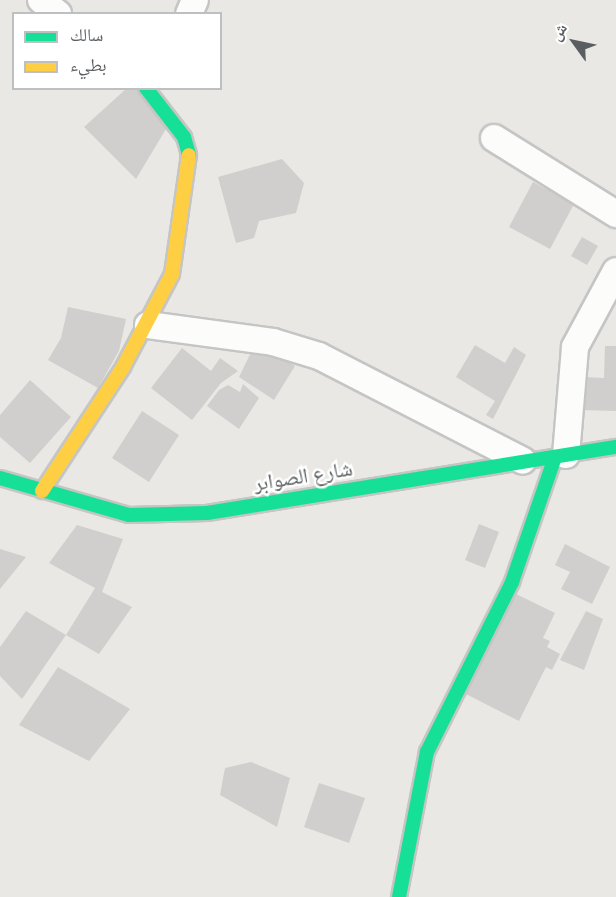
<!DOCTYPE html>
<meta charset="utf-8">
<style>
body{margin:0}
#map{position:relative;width:616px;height:897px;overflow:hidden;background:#e9e8e4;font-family:"Fira Sans Condensed","Noto Naskh Arabic",sans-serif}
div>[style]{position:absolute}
.building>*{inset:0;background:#d0cfcd}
.roads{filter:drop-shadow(2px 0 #c5c5c5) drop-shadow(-2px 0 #c5c5c5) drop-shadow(0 2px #c5c5c5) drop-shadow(0 -2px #c5c5c5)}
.street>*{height:26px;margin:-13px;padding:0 13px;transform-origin:13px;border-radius:13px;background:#fcfcfb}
.fast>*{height:14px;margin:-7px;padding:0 7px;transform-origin:7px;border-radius:7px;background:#16e098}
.slow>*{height:14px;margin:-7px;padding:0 7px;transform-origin:7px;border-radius:7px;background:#ffcf43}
span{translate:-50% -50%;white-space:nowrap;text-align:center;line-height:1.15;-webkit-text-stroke:5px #fff;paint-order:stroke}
.street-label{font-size:21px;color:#5a5e61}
.legend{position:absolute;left:12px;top:12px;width:210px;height:78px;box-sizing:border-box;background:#fff;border:2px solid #bdbfc0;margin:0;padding:8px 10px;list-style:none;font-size:18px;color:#5a5e61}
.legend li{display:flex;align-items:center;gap:12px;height:30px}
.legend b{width:30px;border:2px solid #bdbfc0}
.north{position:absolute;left:544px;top:12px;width:60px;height:60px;-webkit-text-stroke:4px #fff;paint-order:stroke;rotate:303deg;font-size:16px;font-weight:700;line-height:24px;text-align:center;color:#5a5e61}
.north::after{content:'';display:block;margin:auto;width:21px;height:27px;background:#5a5e61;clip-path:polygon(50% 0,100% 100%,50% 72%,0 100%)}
</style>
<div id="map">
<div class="building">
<div style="clip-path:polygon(127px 88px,136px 88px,169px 124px,136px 179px,84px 127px)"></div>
<div style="clip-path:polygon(282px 159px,304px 183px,296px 213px,259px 221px,254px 238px,236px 243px,218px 177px)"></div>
<div style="clip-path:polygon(533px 182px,574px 204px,550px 249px,509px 227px)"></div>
<div style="clip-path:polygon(582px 237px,598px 246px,587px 265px,571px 256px)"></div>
<div style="clip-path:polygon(68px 307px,126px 319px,119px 351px,98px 388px,48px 360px,61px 338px)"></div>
<div style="clip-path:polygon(256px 342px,295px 366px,274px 400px,239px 377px)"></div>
<div style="clip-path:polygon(475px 345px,505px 363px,514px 347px,526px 355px,493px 419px,486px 415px,495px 401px,456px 377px)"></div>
<div style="clip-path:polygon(605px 346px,616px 346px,616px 411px,580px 410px,582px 377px,604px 378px)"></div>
<div style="clip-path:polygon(182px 348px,211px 371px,220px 358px,238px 371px,221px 383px,192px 420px,151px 388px)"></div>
<div style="clip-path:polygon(30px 380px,71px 417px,30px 463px,0 437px,0 415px)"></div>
<div style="clip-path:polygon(243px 384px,259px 398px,239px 429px,207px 406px,219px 390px,228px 385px,240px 392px)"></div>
<div style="clip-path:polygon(142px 411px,179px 435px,149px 482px,112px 458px)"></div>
<div style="clip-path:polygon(479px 524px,499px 532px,485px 568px,465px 560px)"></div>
<div style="clip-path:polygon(77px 525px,123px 539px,102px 592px,132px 607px,99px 654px,66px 635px,95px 588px,49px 563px)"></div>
<div style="clip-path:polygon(565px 544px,610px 567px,592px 604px,561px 589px,570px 572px,555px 565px)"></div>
<div style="clip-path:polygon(0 549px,26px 557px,0 589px)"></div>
<div style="clip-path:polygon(512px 592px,555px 613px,543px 638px,550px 641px,547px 647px,560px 654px,552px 670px,546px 667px,519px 721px,460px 691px)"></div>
<div style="clip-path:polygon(26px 611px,66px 635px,22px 699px,0 676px,0 647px)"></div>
<div style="clip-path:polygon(586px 611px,603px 619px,584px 670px,560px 660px)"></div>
<div style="clip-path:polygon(58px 667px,130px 709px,89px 761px,19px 725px)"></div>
<div style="clip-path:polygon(251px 762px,290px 778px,277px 827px,220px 795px,225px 768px)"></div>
<div style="clip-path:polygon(319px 783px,365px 798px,349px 843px,304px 827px)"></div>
</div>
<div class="roads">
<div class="street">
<div style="left:41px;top:0;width:22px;rotate:39deg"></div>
<div style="left:189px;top:14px;width:15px;rotate:-67deg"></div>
<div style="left:494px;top:138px;width:144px;rotate:31.9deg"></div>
<div style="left:148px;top:325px;width:126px;rotate:7.7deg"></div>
<div style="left:273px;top:342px;width:48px;rotate:16.9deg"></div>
<div style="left:319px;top:356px;width:229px;rotate:27.2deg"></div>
<div style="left:566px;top:455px;width:108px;rotate:-85.2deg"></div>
<div style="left:575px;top:347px;width:86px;rotate:-61.7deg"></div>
</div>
<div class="fast">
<div style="left:146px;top:88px;width:62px;rotate:52.2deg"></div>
<div style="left:184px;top:137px;width:19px;rotate:74deg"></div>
<div style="left:0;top:478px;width:134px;rotate:16deg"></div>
<div style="left:129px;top:515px;width:78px;rotate:-1.5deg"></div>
<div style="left:207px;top:513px;width:414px;rotate:-9.2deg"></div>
<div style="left:399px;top:897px;width:148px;rotate:-79.1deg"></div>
<div style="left:427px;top:752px;width:190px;rotate:-63.4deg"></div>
<div style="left:512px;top:582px;width:132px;rotate:-71deg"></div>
</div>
<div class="slow">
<div style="left:42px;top:491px;width:148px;rotate:-56.8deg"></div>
<div style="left:123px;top:367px;width:105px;rotate:-62.2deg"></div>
<div style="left:172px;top:274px;width:120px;rotate:-81.9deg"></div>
</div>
</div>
<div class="street-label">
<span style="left:303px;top:476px;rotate:-9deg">شارع الصوابر</span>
</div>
<ul class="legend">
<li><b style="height:8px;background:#16e098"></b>سالك</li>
<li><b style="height:8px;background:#ffcf43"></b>بطيء</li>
</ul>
<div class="north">ش</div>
</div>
